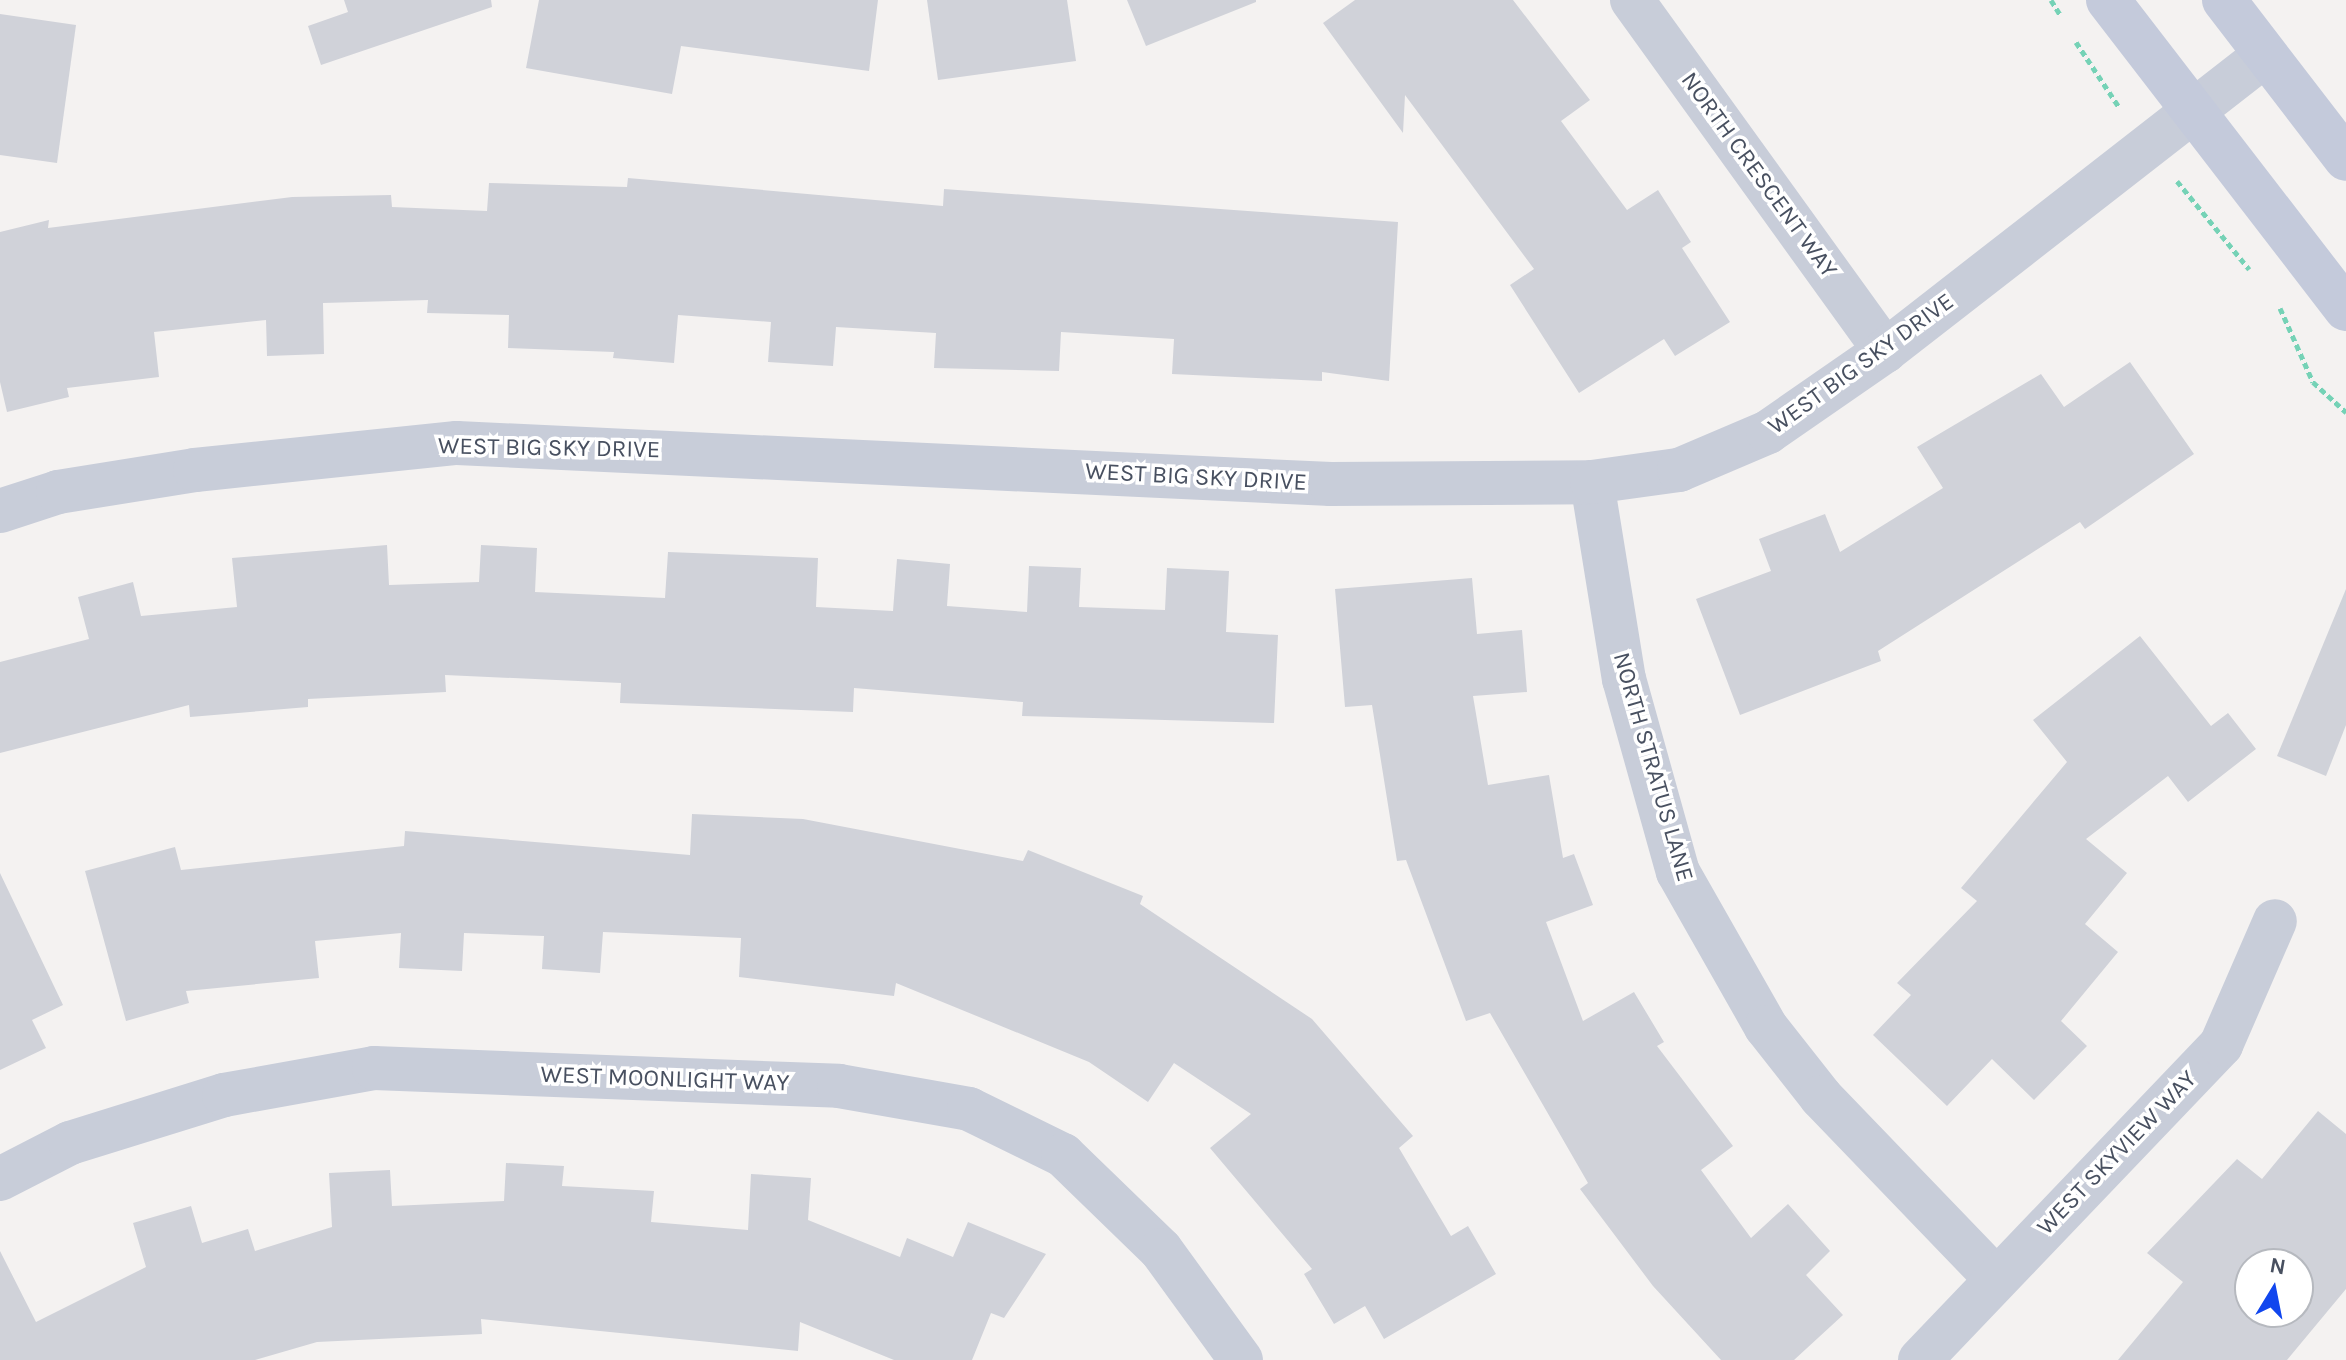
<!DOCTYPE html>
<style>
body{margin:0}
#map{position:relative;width:2346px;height:1360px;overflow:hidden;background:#f4f2f1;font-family:Karla,sans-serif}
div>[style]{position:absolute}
.building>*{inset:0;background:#d0d2d9}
.path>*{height:5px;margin-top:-2.5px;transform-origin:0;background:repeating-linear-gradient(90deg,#75d2b6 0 6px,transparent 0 10px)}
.street>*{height:44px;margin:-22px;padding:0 22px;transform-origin:22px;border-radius:22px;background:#c8cdd9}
.secondary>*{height:44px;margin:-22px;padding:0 22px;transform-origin:22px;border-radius:22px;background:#c4cadb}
span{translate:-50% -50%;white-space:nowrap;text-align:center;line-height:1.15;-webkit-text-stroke:7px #fff;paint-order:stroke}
.street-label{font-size:24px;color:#485060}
.north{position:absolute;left:2234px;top:1248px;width:80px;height:80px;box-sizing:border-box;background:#fff;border:2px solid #b6b9bf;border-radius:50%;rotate:10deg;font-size:22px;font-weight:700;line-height:32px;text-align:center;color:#485060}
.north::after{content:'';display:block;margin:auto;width:28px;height:36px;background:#1146ee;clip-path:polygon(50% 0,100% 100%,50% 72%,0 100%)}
</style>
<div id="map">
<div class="building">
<div style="clip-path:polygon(344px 0,491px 0,492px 7px,321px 65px,308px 26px,348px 12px)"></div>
<div style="clip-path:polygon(539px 0,878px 0,869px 71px,681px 46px,672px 94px,526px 68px)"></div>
<div style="clip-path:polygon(927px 0,1067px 0,1076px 61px,938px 80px)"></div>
<div style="clip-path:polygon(1127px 0,1256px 0,1256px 2px,1146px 46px)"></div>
<div style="clip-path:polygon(1355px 0,1513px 0,1590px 100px,1561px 121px,1627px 210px,1658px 190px,1691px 242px,1682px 248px,1730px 322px,1675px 356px,1664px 339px,1579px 393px,1510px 285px,1534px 269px,1405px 95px,1403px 133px,1323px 23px)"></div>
<div style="clip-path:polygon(0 14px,76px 25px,57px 163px,0 155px)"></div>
<div style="clip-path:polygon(628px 178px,943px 206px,944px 189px,1398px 222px,1389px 381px,1322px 372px,1322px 381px,1172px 374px,1174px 339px,1061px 332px,1059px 371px,934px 368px,936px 333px,836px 327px,833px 366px,768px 362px,771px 322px,678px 315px,674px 363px,613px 358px,614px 352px,508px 348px,509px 315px,427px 313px,428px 300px,323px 303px,324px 354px,267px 356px,266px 320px,154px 332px,159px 377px,67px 388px,69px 397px,7px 412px,0 382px,0 232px,49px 220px,48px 228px,292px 197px,391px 195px,392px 207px,487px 211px,489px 183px,627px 187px)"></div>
<div style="clip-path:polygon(2130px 362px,2194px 454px,2085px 529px,2080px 522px,1878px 651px,1881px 661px,1740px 715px,1696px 599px,1771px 571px,1759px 539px,1825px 514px,1840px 552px,1943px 488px,1917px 447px,2041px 374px,2064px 407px)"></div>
<div style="clip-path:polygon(387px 545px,389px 585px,479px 582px,481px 545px,537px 548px,535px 592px,665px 598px,668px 552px,818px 558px,816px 607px,893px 611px,897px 559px,950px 564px,947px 606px,1027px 612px,1029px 566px,1081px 568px,1079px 607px,1165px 610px,1167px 568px,1229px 571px,1226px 632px,1278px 635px,1274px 723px,1022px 716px,1023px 702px,854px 688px,853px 712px,620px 703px,621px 683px,445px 675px,446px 692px,308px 699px,308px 707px,190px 717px,189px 705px,0 753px,0 662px,89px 639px,78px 597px,133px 582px,141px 616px,237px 607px,232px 558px)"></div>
<div style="clip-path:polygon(1472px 578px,1477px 634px,1522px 630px,1527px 692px,1473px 696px,1488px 785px,1549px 775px,1563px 858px,1574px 854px,1593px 905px,1546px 922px,1583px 1021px,1634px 992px,1664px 1042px,1657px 1046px,1733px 1146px,1701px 1170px,1751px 1238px,1788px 1204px,1830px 1251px,1806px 1275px,1843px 1315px,1794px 1360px,1721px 1360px,1653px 1286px,1580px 1189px,1588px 1183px,1490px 1013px,1466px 1021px,1406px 860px,1397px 861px,1372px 705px,1345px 707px,1335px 589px)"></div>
<div style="clip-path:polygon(2346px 589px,2346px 725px,2326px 776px,2277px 756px)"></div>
<div style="clip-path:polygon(2140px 636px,2211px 726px,2228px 713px,2256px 749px,2188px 802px,2168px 776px,2086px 839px,2127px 873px,2085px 924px,2118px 952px,2061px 1021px,2087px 1046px,2034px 1100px,1992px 1059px,1947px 1106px,1873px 1035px,1911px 995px,1897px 983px,1977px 901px,1961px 888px,2067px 762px,2033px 720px)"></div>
<div style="clip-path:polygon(692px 814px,803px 819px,1023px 861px,1028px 850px,1143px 896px,1140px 904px,1312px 1019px,1413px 1136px,1399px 1148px,1451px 1236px,1468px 1226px,1496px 1274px,1384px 1339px,1365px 1306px,1334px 1324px,1304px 1274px,1312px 1269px,1210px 1148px,1251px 1114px,1174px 1063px,1148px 1102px,1089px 1062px,896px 983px,894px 996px,739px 977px,741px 938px,603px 932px,600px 973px,542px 969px,544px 936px,464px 933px,462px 971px,399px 968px,401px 933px,315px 941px,319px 978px,186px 991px,189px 1003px,126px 1021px,85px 871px,175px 847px,181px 870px,404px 846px,405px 831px,690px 855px)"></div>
<div style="clip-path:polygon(0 873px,63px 1005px,32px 1020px,46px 1048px,0 1070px)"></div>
<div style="clip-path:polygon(evenodd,2318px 1111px,2346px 1134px,2346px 1289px,2287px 1360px,2118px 1360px,2183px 1282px,2147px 1253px,2237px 1159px,2262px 1179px,2318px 1111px,2250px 1264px,2298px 1264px,2298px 1312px,2250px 1312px,2250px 1264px)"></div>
<div style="clip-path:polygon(506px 1163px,564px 1166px,562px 1186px,654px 1191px,651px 1222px,748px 1230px,751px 1174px,811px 1178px,808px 1220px,900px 1257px,907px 1238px,953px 1257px,968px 1222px,1046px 1254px,1004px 1318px,991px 1313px,972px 1360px,894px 1360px,800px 1322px,798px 1351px,481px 1319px,482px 1334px,317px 1342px,255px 1360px,0 1360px,0 1251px,36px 1322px,146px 1267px,133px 1223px,191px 1206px,202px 1243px,248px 1229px,255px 1251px,332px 1227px,329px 1173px,390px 1170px,392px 1206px,504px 1201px)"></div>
</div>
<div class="path">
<div style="left:2051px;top:0;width:19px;rotate:58deg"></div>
<div style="left:2076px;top:42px;width:78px;rotate:56.5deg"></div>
<div style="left:2177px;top:181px;width:114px;rotate:50.7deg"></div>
<div style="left:2280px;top:308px;width:81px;rotate:66deg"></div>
<div style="left:2313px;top:382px;width:45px;rotate:42.3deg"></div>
</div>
<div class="street">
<div style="left:1632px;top:0;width:433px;rotate:54.2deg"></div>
<div style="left:1592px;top:482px;width:200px;rotate:80.8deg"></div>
<div style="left:1624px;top:679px;width:200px;rotate:74.4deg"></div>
<div style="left:1678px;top:872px;width:178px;rotate:60.4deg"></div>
<div style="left:1766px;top:1027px;width:89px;rotate:51.8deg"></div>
<div style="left:1821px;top:1097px;width:252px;rotate:46.1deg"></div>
<div style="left:0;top:511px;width:61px;rotate:-18.1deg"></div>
<div style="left:58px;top:492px;width:139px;rotate:-9.1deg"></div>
<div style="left:195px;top:470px;width:263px;rotate:-5.9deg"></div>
<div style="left:457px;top:443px;width:875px;rotate:2.69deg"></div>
<div style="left:1331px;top:484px;width:261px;rotate:-0.4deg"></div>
<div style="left:1592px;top:482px;width:88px;rotate:-7.9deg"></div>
<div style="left:1679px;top:470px;width:97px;rotate:-23.1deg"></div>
<div style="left:1768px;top:432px;width:142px;rotate:-34.7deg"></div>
<div style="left:1885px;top:351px;width:480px;rotate:-37.9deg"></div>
<div style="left:0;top:1179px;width:79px;rotate:-27.2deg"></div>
<div style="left:70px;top:1143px;width:161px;rotate:-17.3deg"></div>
<div style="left:224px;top:1095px;width:152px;rotate:-10.2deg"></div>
<div style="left:374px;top:1068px;width:465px;rotate:2.2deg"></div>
<div style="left:839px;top:1086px;width:132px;rotate:10deg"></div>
<div style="left:969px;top:1109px;width:105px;rotate:26.1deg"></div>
<div style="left:1063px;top:1155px;width:136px;rotate:44.1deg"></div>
<div style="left:1161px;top:1250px;width:136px;rotate:54deg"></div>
<div style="left:1920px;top:1360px;width:436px;rotate:-46.3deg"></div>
<div style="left:2221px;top:1045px;width:135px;rotate:-66.5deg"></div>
</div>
<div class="secondary">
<div style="left:2108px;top:0;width:390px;rotate:52.4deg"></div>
<div style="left:2224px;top:0;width:200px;rotate:52.5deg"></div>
</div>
<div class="street-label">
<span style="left:1759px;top:175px;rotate:54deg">NORTH CRESCENT WAY</span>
<span style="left:1861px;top:364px;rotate:-36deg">WEST BIG SKY DRIVE</span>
<span style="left:549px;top:448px;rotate:1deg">WEST BIG SKY DRIVE</span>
<span style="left:1196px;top:477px;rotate:3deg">WEST BIG SKY DRIVE</span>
<span style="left:1653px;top:767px;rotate:74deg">NORTH STRATUS LANE</span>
<span style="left:665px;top:1079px;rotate:2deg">WEST MOONLIGHT WAY</span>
<span style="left:2117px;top:1153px;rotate:-46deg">WEST SKYVIEW WAY</span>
</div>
<div class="north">N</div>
</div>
